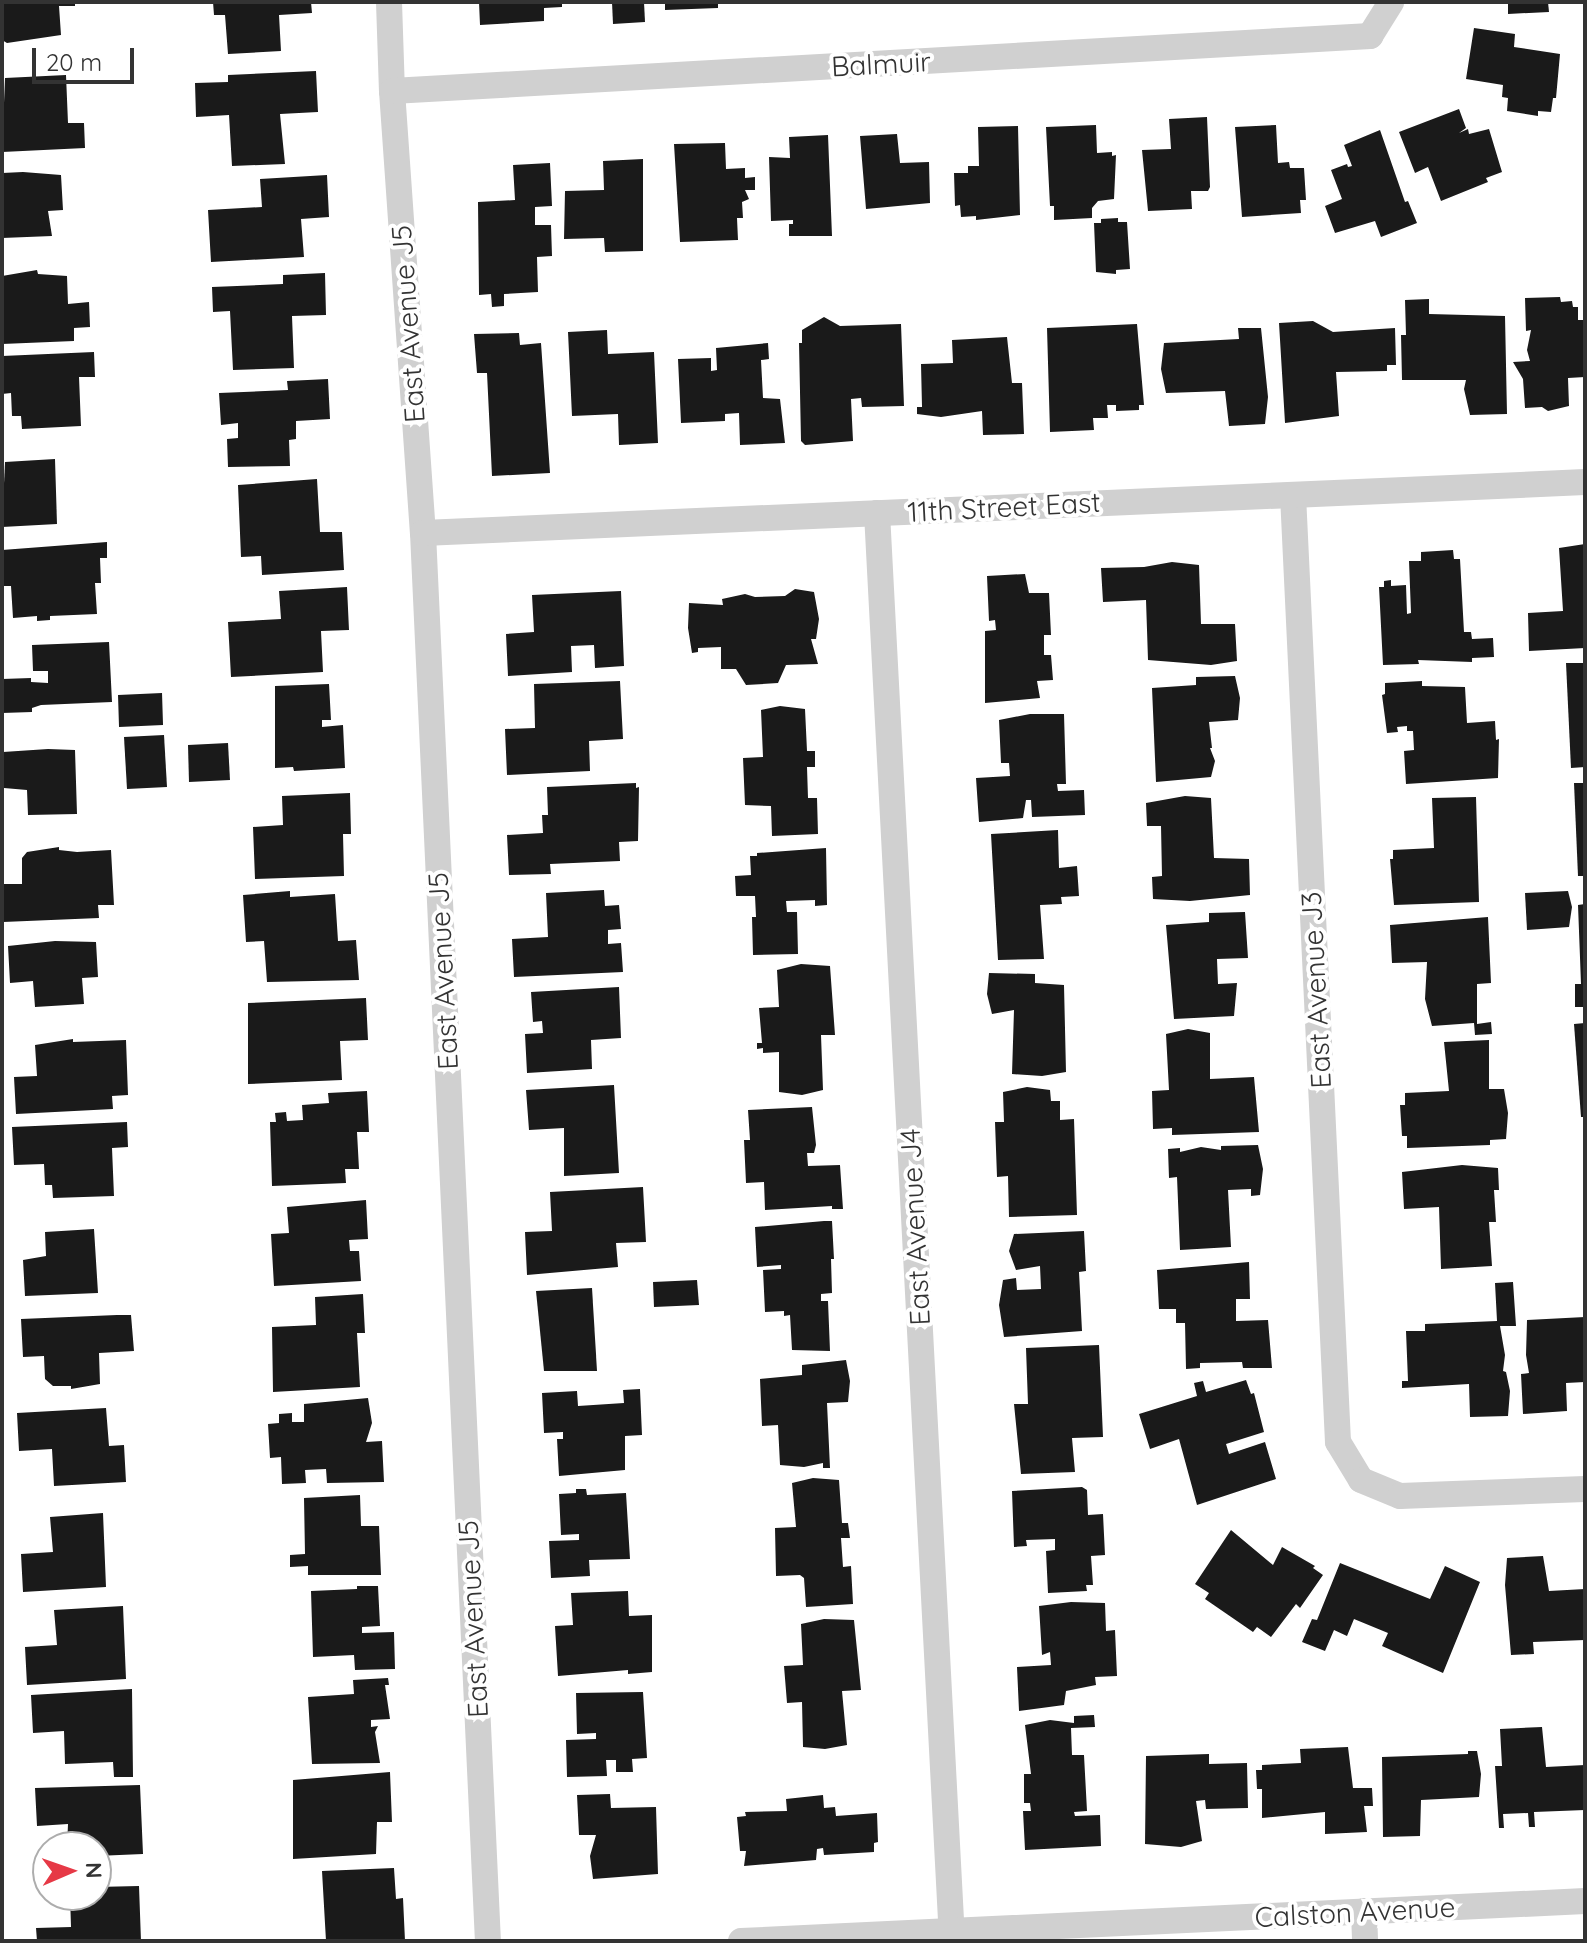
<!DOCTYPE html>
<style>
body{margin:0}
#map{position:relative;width:1587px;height:1943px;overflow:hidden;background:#fff;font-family:Quicksand,sans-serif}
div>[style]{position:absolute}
.building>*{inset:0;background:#1a1a1a}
.minor>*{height:26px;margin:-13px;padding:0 13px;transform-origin:13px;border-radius:13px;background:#d0d0d0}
span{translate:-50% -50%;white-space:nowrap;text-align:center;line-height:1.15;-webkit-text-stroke:8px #fff;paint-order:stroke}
.street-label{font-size:28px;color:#333}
.frame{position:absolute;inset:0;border:4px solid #333;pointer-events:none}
.north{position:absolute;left:32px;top:1831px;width:80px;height:80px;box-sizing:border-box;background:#fff;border:2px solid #adadad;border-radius:50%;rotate:88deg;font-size:22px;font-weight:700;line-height:32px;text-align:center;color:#333}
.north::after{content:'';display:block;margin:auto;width:28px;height:36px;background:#e63946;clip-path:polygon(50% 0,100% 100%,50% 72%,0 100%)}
.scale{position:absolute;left:32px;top:48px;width:102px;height:36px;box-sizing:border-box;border:4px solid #333;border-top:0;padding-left:10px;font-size:24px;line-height:28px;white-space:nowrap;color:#333;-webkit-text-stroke:6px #fff;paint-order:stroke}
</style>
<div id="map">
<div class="building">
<div style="clip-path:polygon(2px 2px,75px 2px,75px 6px,59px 6px,61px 35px,7px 43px,2px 40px)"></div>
<div style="clip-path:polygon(213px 2px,311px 2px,312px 13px,279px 15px,281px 51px,228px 54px,225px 15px,214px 15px)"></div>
<div style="clip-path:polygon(479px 2px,562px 2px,562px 7px,544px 8px,544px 21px,480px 25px)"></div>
<div style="clip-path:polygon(612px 2px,644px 2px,645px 22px,613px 24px)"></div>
<div style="clip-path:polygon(665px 2px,718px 2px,718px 8px,665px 10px)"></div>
<div style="clip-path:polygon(1508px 2px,1548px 2px,1549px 12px,1508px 14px)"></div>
<div style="clip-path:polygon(1474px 28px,1515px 34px,1514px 47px,1560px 54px,1556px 98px,1553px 98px,1551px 112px,1538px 111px,1538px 116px,1507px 111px,1508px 98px,1502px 97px,1503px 85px,1466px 79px)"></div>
<div style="clip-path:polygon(316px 71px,318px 112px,280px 114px,285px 164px,232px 166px,229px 115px,196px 117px,195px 83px,228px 82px,228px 75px)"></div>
<div style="clip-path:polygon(66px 75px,68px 123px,84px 123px,85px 148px,2px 152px,5px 78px)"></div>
<div style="clip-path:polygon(1459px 109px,1466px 128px,1459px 133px,1468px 129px,1469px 134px,1489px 129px,1502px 172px,1486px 178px,1488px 182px,1441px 201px,1428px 167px,1415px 173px,1399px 132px)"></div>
<div style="clip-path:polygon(1207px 117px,1210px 187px,1208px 191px,1191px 191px,1192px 209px,1148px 211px,1142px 150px,1171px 149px,1169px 119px)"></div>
<div style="clip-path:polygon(1096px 125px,1097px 153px,1112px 152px,1112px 156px,1116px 155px,1114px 199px,1098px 201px,1092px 208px,1092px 218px,1054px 220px,1054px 206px,1050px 206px,1046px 127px)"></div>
<div style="clip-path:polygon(1276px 125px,1278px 163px,1289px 162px,1290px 168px,1304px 168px,1306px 200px,1300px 200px,1301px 213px,1242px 217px,1235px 127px)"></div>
<div style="clip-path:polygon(1018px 126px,1020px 215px,976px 220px,976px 216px,961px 217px,960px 205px,955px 206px,954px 173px,968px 173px,968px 166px,979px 166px,978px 127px)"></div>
<div style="clip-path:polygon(1380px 130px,1405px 202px,1408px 201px,1417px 223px,1381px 237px,1375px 221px,1335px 233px,1325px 206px,1342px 199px,1331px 170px,1347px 164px,1348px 167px,1352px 166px,1344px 145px)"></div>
<div style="clip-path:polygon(897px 134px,900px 163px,929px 162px,930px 203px,866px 209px,860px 136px)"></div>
<div style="clip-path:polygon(828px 135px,832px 236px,789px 236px,789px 224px,793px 224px,793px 220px,771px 221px,769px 157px,790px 158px,789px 137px)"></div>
<div style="clip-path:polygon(725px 143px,726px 169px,745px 168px,745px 178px,755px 177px,755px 190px,745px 190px,749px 199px,742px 202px,743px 218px,737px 218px,738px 240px,680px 242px,674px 144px)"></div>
<div style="clip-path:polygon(643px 159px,643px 251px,605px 252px,604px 238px,564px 239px,565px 191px,604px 190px,603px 161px)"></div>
<div style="clip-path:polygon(550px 163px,552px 206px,535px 207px,535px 225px,551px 225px,552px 256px,537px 257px,538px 292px,504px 294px,504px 306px,492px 307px,491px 294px,479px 295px,478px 202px,515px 200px,513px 165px)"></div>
<div style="clip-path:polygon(23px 172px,61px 175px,63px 210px,48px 211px,52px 236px,2px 238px,2px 173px)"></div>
<div style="clip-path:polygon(327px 175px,329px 217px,301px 219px,304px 257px,211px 262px,208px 210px,262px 207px,260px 179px)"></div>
<div style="clip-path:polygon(1118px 218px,1118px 222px,1127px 222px,1130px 269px,1116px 270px,1116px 274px,1096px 272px,1094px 223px,1101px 223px,1101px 219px)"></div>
<div style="clip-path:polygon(37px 270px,38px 274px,67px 276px,68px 304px,89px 302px,90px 327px,74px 328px,74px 341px,2px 344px,2px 276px)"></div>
<div style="clip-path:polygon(325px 273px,326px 315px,292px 316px,294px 368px,233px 370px,230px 311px,213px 312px,212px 287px,283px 284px,283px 275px)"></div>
<div style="clip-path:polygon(1560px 297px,1561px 302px,1572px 301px,1573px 307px,1578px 307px,1578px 320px,1585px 320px,1585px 377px,1568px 378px,1569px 406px,1548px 411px,1542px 407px,1525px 408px,1523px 379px,1513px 362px,1530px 361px,1527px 350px,1531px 330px,1526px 331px,1525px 298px)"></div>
<div style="clip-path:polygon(1429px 299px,1429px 314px,1505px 316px,1507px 414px,1470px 415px,1464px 389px,1466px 380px,1402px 380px,1401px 335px,1406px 335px,1405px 300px)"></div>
<div style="clip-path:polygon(824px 317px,840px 326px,901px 324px,904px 406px,862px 407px,861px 398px,851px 399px,853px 441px,805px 445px,801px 441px,799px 343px,802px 343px,802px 330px)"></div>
<div style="clip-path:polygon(1313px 321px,1333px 332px,1395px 328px,1396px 365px,1387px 365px,1387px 371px,1336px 372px,1339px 416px,1285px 423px,1279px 323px)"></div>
<div style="clip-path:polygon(1137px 324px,1144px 405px,1139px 405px,1139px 410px,1116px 411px,1116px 405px,1107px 405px,1108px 418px,1093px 418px,1094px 430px,1050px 432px,1047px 328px)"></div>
<div style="clip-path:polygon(1238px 328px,1261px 328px,1268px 397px,1265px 424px,1229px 426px,1225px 391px,1166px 393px,1161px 369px,1164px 343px,1239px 339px)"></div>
<div style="clip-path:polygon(607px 330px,608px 354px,654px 352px,658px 443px,619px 445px,618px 414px,572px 416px,568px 332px)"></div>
<div style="clip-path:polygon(519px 333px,520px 345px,541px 343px,550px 473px,492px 476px,487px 373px,477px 373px,474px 334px)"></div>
<div style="clip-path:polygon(1007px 337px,1012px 383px,1022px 383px,1024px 434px,983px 435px,982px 411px,941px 417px,917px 414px,917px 407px,922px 407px,921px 364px,953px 363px,952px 340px)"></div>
<div style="clip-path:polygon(768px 343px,769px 359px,761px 360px,763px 398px,780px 399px,785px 443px,740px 445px,739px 413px,725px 414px,725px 421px,681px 423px,678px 359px,711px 358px,711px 371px,717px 370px,716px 348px)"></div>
<div style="clip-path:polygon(94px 352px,95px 377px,79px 377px,81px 426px,22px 429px,21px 416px,12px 416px,11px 393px,2px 394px,2px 356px)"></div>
<div style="clip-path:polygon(328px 379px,330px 419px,296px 421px,296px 439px,289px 440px,290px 466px,228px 467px,227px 439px,238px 438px,238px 423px,221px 425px,219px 393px,288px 390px,287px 381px)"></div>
<div style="clip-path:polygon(55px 459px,57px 524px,2px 527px,5px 462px)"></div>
<div style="clip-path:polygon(317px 479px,320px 532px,342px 532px,344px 570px,262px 575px,261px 556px,241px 557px,238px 485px)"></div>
<div style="clip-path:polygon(107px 542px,107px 558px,100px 558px,101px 583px,95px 583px,97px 614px,50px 616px,50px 620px,37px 621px,37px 616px,13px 618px,11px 586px,2px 586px,2px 550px)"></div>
<div style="clip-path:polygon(1585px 544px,1585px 648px,1529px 651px,1528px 613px,1563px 611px,1559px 548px)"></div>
<div style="clip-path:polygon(1453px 550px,1454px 559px,1460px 559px,1464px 632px,1471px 632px,1472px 639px,1493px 638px,1494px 657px,1472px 658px,1472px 662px,1418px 660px,1419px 664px,1383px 665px,1379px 587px,1384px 587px,1384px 581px,1391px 580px,1391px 586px,1406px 585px,1407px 614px,1411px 613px,1409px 561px,1421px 561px,1421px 552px)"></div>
<div style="clip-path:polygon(1172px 562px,1199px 565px,1201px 624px,1235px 624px,1237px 661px,1211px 665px,1148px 660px,1146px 600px,1103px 602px,1101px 568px,1144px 567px)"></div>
<div style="clip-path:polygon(1025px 574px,1029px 593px,1049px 593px,1051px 635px,1044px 635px,1044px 655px,1051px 655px,1053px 680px,1037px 681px,1040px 698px,985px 703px,985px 631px,996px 630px,995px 620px,989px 621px,987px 576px)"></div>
<div style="clip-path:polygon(347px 587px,349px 630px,321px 631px,323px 672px,231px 677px,228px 622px,281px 619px,279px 591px)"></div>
<div style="clip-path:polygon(795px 589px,814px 592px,819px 619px,816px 639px,811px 639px,818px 664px,786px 665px,778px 683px,746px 685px,736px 669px,721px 669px,721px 647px,698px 648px,698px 652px,692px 653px,688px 628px,689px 603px,723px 605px,722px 599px,745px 594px,755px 597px,785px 596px)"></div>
<div style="clip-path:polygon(621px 591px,624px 666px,595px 668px,594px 645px,571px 646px,572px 672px,508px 676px,506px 634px,534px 632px,532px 595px)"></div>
<div style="clip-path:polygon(109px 642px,112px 702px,41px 705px,32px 708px,32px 712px,2px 713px,2px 679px,31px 678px,31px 682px,48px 683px,48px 671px,33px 671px,32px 645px)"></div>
<div style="clip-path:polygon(1566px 663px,1585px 663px,1585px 767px,1571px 768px)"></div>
<div style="clip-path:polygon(1235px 676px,1240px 698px,1238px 720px,1209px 722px,1212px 748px,1210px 748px,1215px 761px,1211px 777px,1156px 782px,1152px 688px,1196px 685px,1196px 677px)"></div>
<div style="clip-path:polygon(620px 681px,623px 739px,589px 741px,590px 771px,507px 775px,505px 729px,535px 728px,534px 684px)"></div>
<div style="clip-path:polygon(1422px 681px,1422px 686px,1465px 687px,1467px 723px,1495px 721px,1496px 740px,1499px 739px,1498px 778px,1406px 784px,1404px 751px,1414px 750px,1413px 731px,1407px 731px,1407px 726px,1397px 727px,1398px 732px,1387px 733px,1382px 695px,1385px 694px,1385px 683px)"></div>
<div style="clip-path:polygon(329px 684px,331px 720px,322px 720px,322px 727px,343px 725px,345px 768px,294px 771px,293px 767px,275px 768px,275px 686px)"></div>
<div style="clip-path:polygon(162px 693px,163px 725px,119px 727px,118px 695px)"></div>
<div style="clip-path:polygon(780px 706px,805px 709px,807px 751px,815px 751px,815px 767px,807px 767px,808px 798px,817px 798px,818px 834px,772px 836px,771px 806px,745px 805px,743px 758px,763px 757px,761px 710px)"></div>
<div style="clip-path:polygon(1030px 714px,1064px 714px,1066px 784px,1057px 784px,1058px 791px,1084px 790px,1085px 815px,1032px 817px,1031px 800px,1026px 800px,1023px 818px,979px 822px,976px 778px,1010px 776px,1009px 763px,1001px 763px,999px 720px)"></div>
<div style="clip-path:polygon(164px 735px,167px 787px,127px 789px,124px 737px)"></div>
<div style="clip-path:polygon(228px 743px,230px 780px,189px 782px,188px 745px)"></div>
<div style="clip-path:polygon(48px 749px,75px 750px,77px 814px,28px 815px,27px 790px,4px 788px,3px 752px)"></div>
<div style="clip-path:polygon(636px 783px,636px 788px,639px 787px,638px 841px,619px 842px,620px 861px,550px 864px,551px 874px,509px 875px,507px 835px,543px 833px,542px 815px,548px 815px,547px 787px)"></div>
<div style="clip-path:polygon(1574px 783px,1585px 783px,1585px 876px,1578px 876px)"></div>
<div style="clip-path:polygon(350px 793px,351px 834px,343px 834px,344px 876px,255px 879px,253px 827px,283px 825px,282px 796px)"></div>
<div style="clip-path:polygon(1185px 796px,1211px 798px,1214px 858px,1249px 859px,1250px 895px,1190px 901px,1153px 899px,1152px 877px,1162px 876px,1161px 826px,1147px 826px,1146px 803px)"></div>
<div style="clip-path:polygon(1476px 797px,1479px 902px,1394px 905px,1390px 859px,1393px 859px,1393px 850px,1434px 848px,1432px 798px)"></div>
<div style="clip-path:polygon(1058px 830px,1059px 868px,1077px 866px,1079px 896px,1061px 897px,1062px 904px,1040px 905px,1044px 959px,998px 960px,991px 834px)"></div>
<div style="clip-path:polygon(59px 847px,59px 850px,77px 852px,111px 850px,114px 905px,98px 905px,99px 918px,3px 922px,2px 884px,22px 884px,22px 858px,27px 852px)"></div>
<div style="clip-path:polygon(826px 848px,827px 905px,815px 906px,815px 900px,786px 901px,787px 912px,797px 912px,798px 954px,753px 955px,752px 917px,756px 917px,755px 896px,736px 896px,735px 876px,751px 875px,750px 856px,757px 856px,757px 853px)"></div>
<div style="clip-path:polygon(604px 890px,605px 906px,619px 905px,621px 929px,608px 930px,608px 944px,621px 943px,623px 972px,514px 977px,512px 939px,548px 937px,546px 893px)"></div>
<div style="clip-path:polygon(290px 891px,290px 897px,335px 894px,338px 941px,356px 940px,359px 980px,267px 982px,264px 941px,246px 942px,243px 895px)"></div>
<div style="clip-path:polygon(1568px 891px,1572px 907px,1569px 927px,1527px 930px,1525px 893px)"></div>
<div style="clip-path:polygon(1585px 904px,1585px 1007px,1575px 1007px,1575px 984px,1581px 984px,1578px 905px)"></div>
<div style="clip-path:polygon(1245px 912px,1248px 958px,1217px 959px,1218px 984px,1237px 983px,1234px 1016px,1174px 1019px,1166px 925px,1209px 922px,1209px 913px)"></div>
<div style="clip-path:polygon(1488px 917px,1491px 983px,1477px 984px,1477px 1024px,1491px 1022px,1492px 1034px,1475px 1035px,1474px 1023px,1432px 1026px,1425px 999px,1427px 962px,1392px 963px,1390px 925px)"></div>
<div style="clip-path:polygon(55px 941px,96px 942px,98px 977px,82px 978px,84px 1004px,35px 1007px,33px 981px,10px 983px,8px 946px)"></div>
<div style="clip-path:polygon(801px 964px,830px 966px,835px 1035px,821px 1035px,823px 1090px,802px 1095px,779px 1092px,779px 1052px,763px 1053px,763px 1048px,757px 1049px,757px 1043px,762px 1043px,759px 1008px,779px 1007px,777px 970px)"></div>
<div style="clip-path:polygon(989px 973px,1035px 974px,1035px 983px,1064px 985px,1066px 1072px,1042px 1076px,1012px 1074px,1014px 1010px,992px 1014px,987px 994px)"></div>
<div style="clip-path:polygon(619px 987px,621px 1038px,591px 1040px,592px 1069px,527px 1073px,525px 1034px,543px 1033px,542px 1021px,533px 1022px,531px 992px)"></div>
<div style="clip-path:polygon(366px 998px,368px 1040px,340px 1041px,342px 1080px,248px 1084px,248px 1003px)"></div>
<div style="clip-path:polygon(1585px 1023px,1585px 1117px,1581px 1117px,1574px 1024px)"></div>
<div style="clip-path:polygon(1188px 1029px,1210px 1033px,1210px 1079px,1254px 1077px,1259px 1132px,1172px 1135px,1172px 1128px,1153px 1129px,1152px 1091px,1169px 1090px,1166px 1034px)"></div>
<div style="clip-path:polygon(73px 1039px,73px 1042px,126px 1040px,128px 1095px,112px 1096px,113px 1109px,16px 1114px,14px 1077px,37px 1076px,35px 1045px)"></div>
<div style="clip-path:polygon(1489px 1040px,1489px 1089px,1504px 1089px,1508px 1113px,1506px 1139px,1490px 1140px,1490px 1145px,1407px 1148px,1407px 1136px,1402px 1136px,1400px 1105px,1405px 1105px,1405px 1093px,1449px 1091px,1444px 1042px)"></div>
<div style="clip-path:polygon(614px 1085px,619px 1173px,564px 1176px,564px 1128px,529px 1130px,526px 1090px)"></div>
<div style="clip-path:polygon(1027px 1087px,1050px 1090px,1051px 1101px,1060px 1101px,1060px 1120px,1074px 1119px,1077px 1215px,1009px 1217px,1008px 1176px,997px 1177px,995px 1122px,1004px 1122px,1003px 1092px)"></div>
<div style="clip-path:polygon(367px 1091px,369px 1132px,357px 1132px,359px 1169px,345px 1169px,346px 1183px,272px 1186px,270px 1122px,276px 1122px,275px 1113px,286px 1112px,287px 1121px,303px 1120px,302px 1105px,329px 1103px,328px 1093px)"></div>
<div style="clip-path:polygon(812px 1107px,816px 1145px,814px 1153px,807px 1153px,808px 1166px,840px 1165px,843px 1209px,832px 1209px,832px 1206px,765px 1210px,764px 1182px,746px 1183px,744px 1140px,750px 1140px,748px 1110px)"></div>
<div style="clip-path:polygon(127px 1122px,128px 1147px,112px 1148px,114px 1196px,53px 1198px,52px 1185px,45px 1185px,44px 1164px,14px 1165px,12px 1127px)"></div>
<div style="clip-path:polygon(1258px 1145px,1263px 1169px,1260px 1195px,1251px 1196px,1251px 1189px,1228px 1190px,1231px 1247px,1180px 1250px,1177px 1177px,1169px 1178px,1168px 1149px,1180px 1148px,1180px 1152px,1201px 1147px,1221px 1150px,1221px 1146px)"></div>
<div style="clip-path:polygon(1462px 1165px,1498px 1168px,1499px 1190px,1494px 1190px,1496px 1222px,1489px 1222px,1492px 1266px,1441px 1269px,1439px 1207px,1404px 1209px,1402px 1172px)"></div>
<div style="clip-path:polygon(643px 1187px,646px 1242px,616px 1243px,618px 1267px,527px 1275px,525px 1232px,552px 1231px,550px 1192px)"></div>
<div style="clip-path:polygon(366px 1200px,368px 1239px,349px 1240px,350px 1251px,359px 1251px,361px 1281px,274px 1286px,271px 1234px,289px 1233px,287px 1207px)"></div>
<div style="clip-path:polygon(824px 1221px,832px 1221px,834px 1259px,831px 1259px,832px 1293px,821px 1294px,821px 1301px,828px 1301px,830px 1351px,792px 1350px,790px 1315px,784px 1316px,784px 1311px,765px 1312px,763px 1270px,781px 1269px,781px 1265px,757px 1267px,755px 1227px)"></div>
<div style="clip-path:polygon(94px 1229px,98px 1293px,25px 1296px,23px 1260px,46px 1256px,45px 1232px)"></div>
<div style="clip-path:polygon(1084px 1231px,1086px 1271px,1079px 1272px,1082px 1331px,1004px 1337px,999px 1305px,1003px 1280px,1016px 1278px,1017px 1290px,1041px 1289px,1040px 1266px,1016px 1270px,1009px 1251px,1014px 1234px)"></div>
<div style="clip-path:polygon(1249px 1262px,1250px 1299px,1236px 1299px,1236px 1321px,1268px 1320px,1272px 1368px,1243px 1368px,1242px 1362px,1200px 1363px,1200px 1368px,1186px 1369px,1185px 1323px,1176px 1323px,1176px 1309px,1159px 1309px,1157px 1270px)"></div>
<div style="clip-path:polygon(697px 1280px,699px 1305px,654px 1307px,653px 1282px)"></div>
<div style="clip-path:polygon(1513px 1282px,1516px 1326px,1500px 1326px,1505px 1355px,1503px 1371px,1506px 1372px,1510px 1391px,1508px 1416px,1470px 1417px,1469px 1384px,1402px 1388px,1402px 1381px,1408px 1381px,1406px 1331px,1425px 1331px,1425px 1324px,1497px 1321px,1495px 1283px)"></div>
<div style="clip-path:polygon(592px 1288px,597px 1371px,544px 1371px,536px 1291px)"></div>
<div style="clip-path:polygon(363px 1294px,365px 1333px,357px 1333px,360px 1387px,273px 1392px,272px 1327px,316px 1325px,315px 1297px)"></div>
<div style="clip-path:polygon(117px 1315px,131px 1315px,134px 1351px,99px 1353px,100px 1384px,71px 1389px,71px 1386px,53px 1386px,45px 1379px,44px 1356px,23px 1357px,21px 1319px)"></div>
<div style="clip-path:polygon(1585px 1317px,1585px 1382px,1566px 1383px,1567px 1411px,1523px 1414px,1521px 1374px,1529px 1373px,1526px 1355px,1527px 1320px)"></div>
<div style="clip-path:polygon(1099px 1345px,1103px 1437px,1072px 1438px,1075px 1472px,1021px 1474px,1014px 1404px,1028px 1404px,1026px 1348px)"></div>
<div style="clip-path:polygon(846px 1360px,850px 1381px,848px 1402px,827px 1403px,830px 1468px,823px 1468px,823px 1463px,804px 1467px,780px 1465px,778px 1425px,762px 1426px,760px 1379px,802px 1375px,802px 1365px)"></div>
<div style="clip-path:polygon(1246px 1380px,1251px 1394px,1254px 1393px,1264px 1432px,1226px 1444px,1229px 1454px,1265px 1442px,1276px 1479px,1197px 1505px,1179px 1439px,1150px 1449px,1139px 1414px,1197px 1396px,1194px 1383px,1203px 1381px,1206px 1392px)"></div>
<div style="clip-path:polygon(640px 1389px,642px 1435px,625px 1436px,625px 1470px,559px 1476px,557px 1439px,563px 1439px,563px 1432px,544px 1433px,542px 1393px,577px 1391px,578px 1406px,624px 1403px,623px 1390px)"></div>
<div style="clip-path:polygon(368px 1398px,372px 1423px,366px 1442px,382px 1441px,384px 1482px,327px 1483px,326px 1469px,305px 1470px,306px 1483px,282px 1484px,281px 1457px,270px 1458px,268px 1424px,279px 1423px,279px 1414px,292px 1413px,292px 1422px,304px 1422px,304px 1404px)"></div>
<div style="clip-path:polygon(106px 1408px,109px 1446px,124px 1445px,126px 1482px,54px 1486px,52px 1449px,19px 1451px,17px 1413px)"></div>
<div style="clip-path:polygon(813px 1478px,839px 1480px,842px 1523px,848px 1523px,850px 1538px,841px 1538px,843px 1567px,851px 1566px,853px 1604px,806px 1607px,804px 1578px,800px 1575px,776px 1576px,775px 1528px,796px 1527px,792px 1483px)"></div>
<div style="clip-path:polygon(1082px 1487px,1087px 1490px,1088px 1515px,1103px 1514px,1105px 1555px,1091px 1556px,1093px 1585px,1086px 1585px,1087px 1591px,1048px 1593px,1046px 1551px,1055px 1550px,1055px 1539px,1026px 1540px,1027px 1546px,1014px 1547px,1012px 1491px)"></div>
<div style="clip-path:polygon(576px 1489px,586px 1489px,587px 1495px,626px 1493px,630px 1559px,589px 1560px,590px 1576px,551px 1578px,549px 1541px,579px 1540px,579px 1534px,561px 1535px,559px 1494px,576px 1493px)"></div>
<div style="clip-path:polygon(360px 1495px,361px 1526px,379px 1526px,381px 1575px,308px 1575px,308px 1566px,290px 1567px,290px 1555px,305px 1554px,304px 1498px)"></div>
<div style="clip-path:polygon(103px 1513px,106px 1587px,23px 1592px,21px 1554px,53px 1552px,50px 1517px)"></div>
<div style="clip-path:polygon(1231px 1530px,1273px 1565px,1282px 1547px,1315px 1566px,1313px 1568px,1323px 1575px,1300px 1608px,1296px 1604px,1271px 1637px,1257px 1627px,1253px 1632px,1205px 1599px,1209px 1593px,1195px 1584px)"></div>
<div style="clip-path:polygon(1543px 1556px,1549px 1591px,1585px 1589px,1585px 1640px,1533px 1642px,1534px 1654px,1511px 1655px,1505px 1585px,1507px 1558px)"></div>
<div style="clip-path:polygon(1340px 1563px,1430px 1599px,1445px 1566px,1480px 1582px,1443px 1673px,1382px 1646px,1388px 1633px,1354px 1619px,1347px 1636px,1334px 1630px,1325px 1651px,1302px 1642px,1312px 1619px,1317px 1620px)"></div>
<div style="clip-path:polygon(357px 1586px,378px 1586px,380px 1626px,362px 1627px,362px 1633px,394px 1632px,395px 1669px,355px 1670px,354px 1655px,313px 1657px,311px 1591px,357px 1589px)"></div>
<div style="clip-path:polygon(628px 1591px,629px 1616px,652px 1615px,652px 1672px,628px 1674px,628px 1670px,558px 1676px,555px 1626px,573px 1625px,571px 1593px)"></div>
<div style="clip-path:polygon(1071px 1602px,1105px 1603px,1106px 1631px,1115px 1630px,1117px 1676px,1095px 1677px,1096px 1685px,1066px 1691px,1064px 1705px,1019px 1711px,1017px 1667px,1051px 1665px,1050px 1652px,1042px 1655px,1039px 1606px)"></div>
<div style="clip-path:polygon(123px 1606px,126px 1679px,27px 1685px,25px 1647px,57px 1645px,54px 1610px)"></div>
<div style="clip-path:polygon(824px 1619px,854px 1620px,861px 1690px,842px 1691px,847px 1745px,825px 1749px,803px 1747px,802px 1702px,787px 1703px,784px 1666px,803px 1665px,801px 1624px)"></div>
<div style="clip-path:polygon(388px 1678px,389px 1685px,385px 1685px,390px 1719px,371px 1720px,371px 1727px,378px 1726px,375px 1732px,380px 1763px,312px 1764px,308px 1697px,354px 1694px,353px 1680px)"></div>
<div style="clip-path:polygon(132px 1689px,133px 1777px,114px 1777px,113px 1762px,65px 1764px,64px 1731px,33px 1733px,31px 1695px)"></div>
<div style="clip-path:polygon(643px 1692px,647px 1758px,632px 1759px,633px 1772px,616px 1772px,616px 1760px,606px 1760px,607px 1776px,567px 1777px,566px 1740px,596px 1739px,596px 1733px,577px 1734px,576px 1693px)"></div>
<div style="clip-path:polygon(1094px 1715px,1095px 1727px,1071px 1728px,1072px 1755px,1084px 1755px,1087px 1811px,1074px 1812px,1075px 1816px,1100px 1815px,1101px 1846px,1025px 1850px,1023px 1811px,1031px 1811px,1030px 1803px,1024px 1803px,1024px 1774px,1031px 1774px,1025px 1725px,1050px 1720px,1074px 1723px,1074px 1716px)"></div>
<div style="clip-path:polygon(1542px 1727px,1546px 1767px,1585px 1765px,1585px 1810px,1534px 1812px,1535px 1827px,1529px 1827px,1528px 1813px,1503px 1814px,1504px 1828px,1499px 1828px,1495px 1766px,1502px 1766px,1500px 1729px)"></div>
<div style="clip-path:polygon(1348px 1747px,1353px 1788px,1372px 1788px,1373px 1806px,1364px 1806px,1367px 1832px,1325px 1834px,1325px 1812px,1262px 1818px,1262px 1789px,1257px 1789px,1256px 1770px,1262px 1770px,1262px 1765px,1301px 1763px,1300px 1749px)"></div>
<div style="clip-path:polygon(1468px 1751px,1477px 1751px,1481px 1774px,1479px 1797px,1421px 1800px,1420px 1836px,1383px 1837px,1382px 1757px,1468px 1754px)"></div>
<div style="clip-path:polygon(1209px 1754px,1209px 1764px,1247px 1763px,1248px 1808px,1206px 1809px,1205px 1800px,1196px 1801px,1202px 1841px,1181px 1847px,1145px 1844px,1146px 1756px)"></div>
<div style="clip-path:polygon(390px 1772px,392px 1822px,377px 1822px,376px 1854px,293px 1859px,293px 1780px)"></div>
<div style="clip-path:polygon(140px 1785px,143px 1854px,96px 1856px,96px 1847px,67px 1847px,68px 1824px,37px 1826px,35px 1788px)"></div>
<div style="clip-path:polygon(610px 1794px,611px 1808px,656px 1807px,658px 1874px,593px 1879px,590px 1856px,596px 1835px,579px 1835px,577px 1795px)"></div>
<div style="clip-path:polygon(823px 1795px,824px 1808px,835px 1807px,836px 1816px,877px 1813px,878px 1842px,874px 1843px,874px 1852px,824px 1855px,823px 1848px,817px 1849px,816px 1860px,744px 1866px,746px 1851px,740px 1851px,737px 1817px,746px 1816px,745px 1812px,787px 1811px,786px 1799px)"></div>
<div style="clip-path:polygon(394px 1868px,396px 1899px,403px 1898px,405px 1941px,326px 1941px,322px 1871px)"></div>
<div style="clip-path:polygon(139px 1886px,141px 1941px,37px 1941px,36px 1928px,71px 1927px,70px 1895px,96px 1895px,96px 1887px)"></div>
</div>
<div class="minor">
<div style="left:389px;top:2px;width:89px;rotate:88.1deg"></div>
<div style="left:392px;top:91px;width:443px;rotate:86deg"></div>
<div style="left:423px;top:533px;width:1409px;rotate:87.36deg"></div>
<div style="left:392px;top:91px;width:980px;rotate:-3.22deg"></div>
<div style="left:1370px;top:36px;width:40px;rotate:-58deg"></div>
<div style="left:1293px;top:495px;width:948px;rotate:87.28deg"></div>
<div style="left:1338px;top:1442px;width:44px;rotate:58.8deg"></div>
<div style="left:1361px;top:1480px;width:42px;rotate:22.3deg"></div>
<div style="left:1400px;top:1496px;width:185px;rotate:-2.2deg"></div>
<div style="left:877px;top:513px;width:1430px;rotate:86.99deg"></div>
<div style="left:423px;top:533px;width:1163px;rotate:-2.51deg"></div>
<div style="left:1364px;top:1911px;width:30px;rotate:88deg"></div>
<div style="left:741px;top:1941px;width:845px;rotate:-2.71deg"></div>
</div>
<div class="street-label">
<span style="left:881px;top:64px;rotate:-3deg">Balmuir</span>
<span style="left:408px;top:324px;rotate:-94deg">East Avenue J5</span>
<span style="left:1004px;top:507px;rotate:-3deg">11th Street East</span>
<span style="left:443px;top:971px;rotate:-93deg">East Avenue J5</span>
<span style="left:1316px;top:990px;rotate:-93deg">East Avenue J3</span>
<span style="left:915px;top:1227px;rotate:-93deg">East Avenue J4</span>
<span style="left:473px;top:1619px;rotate:-93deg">East Avenue J5</span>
<span style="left:1355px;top:1912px;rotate:-3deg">Calston Avenue</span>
</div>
<div class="frame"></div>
<div class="north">N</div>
<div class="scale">20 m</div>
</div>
